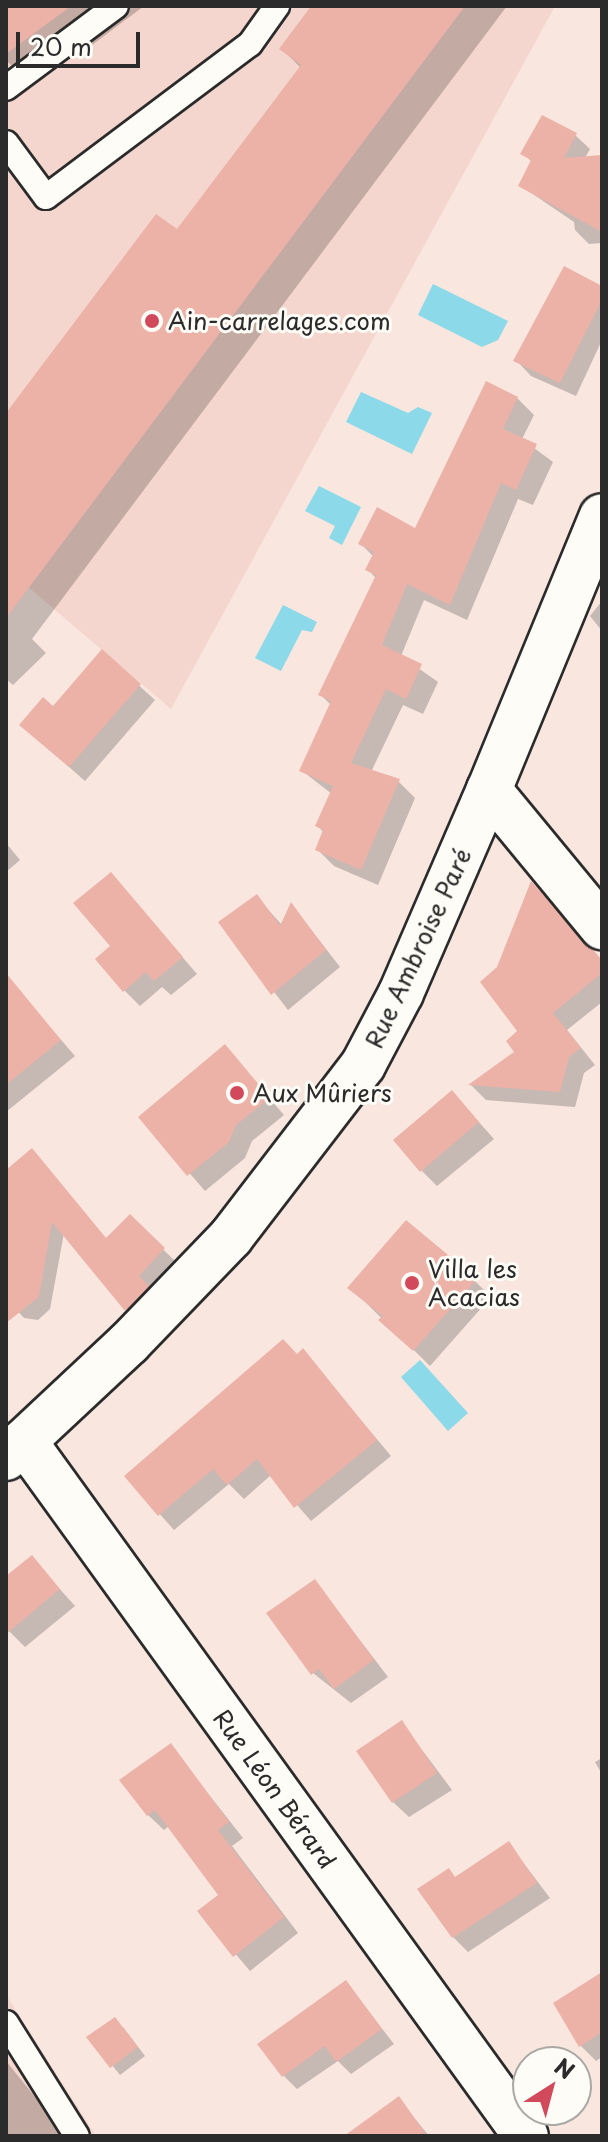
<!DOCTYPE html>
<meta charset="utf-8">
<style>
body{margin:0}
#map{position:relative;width:608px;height:2142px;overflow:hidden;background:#f8e6df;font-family:"Playpen Sans",sans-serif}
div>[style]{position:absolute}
.built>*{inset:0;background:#f4d6ce}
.water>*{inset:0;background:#8bd9e9}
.shadow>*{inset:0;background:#0003}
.building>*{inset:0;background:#ecb2a8}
.roads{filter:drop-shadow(2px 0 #2b2b2b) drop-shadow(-2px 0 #2b2b2b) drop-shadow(0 2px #2b2b2b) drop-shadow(0 -2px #2b2b2b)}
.service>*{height:24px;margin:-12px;padding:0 12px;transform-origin:12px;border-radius:12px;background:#fdfcf7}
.minor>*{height:44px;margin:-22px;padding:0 22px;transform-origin:22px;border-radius:22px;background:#fdfcf7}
.dots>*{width:22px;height:22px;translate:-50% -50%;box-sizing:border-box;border:4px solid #fdfcf7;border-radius:50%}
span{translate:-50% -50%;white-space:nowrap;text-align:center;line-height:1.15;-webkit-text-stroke:6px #fdfcf7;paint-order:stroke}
.poi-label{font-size:24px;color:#2b2b2b}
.left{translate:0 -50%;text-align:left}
.street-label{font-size:24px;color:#2b2b2b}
.frame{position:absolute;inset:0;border:8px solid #2b2b2b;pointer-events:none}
.north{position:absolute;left:512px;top:2046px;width:80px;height:80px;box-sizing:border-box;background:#fdfcf7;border:2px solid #a9a8a5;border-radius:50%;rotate:36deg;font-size:22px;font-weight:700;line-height:32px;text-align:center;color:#2b2b2b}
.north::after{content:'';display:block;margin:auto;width:28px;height:36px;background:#d1495b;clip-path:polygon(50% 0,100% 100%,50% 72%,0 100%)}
.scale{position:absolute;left:16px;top:32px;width:124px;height:36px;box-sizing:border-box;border:4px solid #2b2b2b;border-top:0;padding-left:10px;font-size:24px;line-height:28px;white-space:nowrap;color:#2b2b2b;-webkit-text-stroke:6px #fdfcf7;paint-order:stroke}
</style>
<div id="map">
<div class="built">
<div style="clip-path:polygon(6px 6px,555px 6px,171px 709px,6px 568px)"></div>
<div style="clip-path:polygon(6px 1995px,96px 2136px,6px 2136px)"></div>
</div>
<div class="water">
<div style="clip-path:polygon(433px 284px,508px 321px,498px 340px,482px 347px,418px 315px)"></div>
<div style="clip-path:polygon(361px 392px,408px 413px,418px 407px,432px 413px,412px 454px,346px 422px)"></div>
<div style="clip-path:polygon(319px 486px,361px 507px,342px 545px,329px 538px,335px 526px,305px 511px)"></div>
<div style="clip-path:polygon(283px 605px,317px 622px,312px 632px,302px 630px,281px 671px,255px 658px)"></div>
<div style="clip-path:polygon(420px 1360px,468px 1413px,448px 1431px,401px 1377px)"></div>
</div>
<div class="shadow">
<div style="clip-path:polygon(6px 6px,144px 6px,92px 45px,85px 38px,26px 80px,6px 60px)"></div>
<div style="clip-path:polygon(314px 6px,507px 6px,32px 639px,46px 653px,13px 685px,6px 679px,6px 416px,177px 232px,301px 68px,282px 49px)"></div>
<div style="clip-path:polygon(575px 135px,590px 149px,585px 158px,602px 157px,602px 243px,589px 244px,575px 230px,574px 222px,521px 186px,532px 162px,523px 153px)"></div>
<div style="clip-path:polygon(602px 288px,602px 340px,576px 396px,531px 376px,516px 360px)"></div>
<div style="clip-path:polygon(517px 398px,534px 415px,522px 439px,553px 462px,533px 505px,518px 499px,467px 620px,424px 600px,401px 656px,438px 682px,423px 714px,403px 705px,371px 772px,398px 781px,415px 798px,378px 885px,334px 866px,317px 849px,324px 833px,318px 826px,332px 794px,301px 770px,331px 705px,321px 695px,377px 579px,367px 569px,374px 557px,361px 544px,416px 531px)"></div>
<div style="clip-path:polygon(602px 601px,602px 631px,590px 616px)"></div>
<div style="clip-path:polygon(102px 652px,155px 700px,85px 781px,21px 725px,53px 709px)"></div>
<div style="clip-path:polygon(6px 843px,20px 860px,6px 872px)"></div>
<div style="clip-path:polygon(111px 874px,197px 974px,171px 995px,162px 987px,140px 1006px,124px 990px,113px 946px)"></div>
<div style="clip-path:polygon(257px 897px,281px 924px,292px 905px,340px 967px,288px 1010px,221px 923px)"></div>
<div style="clip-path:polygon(602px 961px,602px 1002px,567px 1030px,595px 1065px,584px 1073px,575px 1107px,486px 1100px,471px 1085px,517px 1052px,520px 1031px)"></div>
<div style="clip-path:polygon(17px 989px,75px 1056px,6px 1112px,6px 998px)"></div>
<div style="clip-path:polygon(225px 1047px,284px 1115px,252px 1141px,245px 1158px,205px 1191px,141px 1117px)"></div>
<div style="clip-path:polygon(452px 1092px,494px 1139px,437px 1186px,422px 1171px)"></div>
<div style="clip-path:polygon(6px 1173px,107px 1239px,130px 1217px,175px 1261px,149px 1289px,159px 1300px,138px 1321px,64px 1233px,50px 1309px,38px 1320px,24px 1318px,6px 1298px)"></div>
<div style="clip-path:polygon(475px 1281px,491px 1297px,430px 1366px,350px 1287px)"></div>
<div style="clip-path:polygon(303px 1351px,391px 1456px,311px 1521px,271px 1475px,244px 1499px,229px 1484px,174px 1530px,127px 1477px)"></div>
<div style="clip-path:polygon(32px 1558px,75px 1606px,25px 1647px,6px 1628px,6px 1579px)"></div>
<div style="clip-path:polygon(315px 1581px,388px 1677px,351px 1703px,313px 1673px)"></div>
<div style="clip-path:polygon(402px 1723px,452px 1790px,409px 1817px,393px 1802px)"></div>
<div style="clip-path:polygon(170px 1745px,243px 1838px,232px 1846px,298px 1933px,250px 1971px,200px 1912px,221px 1896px,169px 1826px,164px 1830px,148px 1815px)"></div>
<div style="clip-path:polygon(602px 1758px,602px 1774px,595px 1762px)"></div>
<div style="clip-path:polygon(509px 1844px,550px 1898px,468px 1952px,453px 1937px,457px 1879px)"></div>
<div style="clip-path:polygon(602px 1974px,602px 2057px,596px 2061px,581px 2046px)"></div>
<div style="clip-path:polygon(346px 1982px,394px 2044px,351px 2074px,338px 2061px,297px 2089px,283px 2075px)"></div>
<div style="clip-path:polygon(123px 2027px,145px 2056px,120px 2075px,89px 2037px)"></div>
<div style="clip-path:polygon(6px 2061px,65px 2134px,63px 2136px,6px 2136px)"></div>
<div style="clip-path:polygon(399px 2099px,429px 2136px,362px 2136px)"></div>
</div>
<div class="building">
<div style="clip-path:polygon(6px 6px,71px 6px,6px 54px)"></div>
<div style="clip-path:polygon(311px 6px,465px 6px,6px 618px,6px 413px,156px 214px,177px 229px,301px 65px,279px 49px)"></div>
<div style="clip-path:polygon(542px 115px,577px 133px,564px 158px,602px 155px,602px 232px,518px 186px,531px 160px,520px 154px)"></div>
<div style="clip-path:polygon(564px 266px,602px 286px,602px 300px,560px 383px,513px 361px)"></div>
<div style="clip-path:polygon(486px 381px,518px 397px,503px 429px,537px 444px,516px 490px,501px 483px,450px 605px,407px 584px,382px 645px,422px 664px,406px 699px,386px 689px,351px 763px,400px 779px,361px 870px,315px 850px,323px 830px,315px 826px,333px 786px,299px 771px,331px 701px,318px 695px,376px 575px,365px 570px,374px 552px,358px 544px,377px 507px,415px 528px)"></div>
<div style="clip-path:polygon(102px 649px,141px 684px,69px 767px,19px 725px,43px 697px,53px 706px)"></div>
<div style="clip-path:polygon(111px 872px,183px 957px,154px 981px,146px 972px,123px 992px,95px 959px,110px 946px,73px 903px)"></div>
<div style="clip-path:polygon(531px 881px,602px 960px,602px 973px,553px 1013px,581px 1048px,569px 1057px,560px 1092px,468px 1085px,514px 1052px,506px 1041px,517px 1031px,480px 982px,497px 967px)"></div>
<div style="clip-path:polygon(257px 894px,280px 926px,291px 902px,326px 950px,271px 995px,218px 922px)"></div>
<div style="clip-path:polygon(6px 973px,61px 1040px,6px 1085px)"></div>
<div style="clip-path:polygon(225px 1044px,270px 1098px,236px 1125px,229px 1142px,187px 1176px,138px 1117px)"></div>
<div style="clip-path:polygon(452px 1090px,479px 1122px,420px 1172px,393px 1140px)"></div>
<div style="clip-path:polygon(32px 1148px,106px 1238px,130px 1214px,165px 1248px,139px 1276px,149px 1286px,125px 1311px,52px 1222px,39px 1297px,6px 1323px,6px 1170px)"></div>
<div style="clip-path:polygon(406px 1220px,477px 1279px,413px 1351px,378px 1320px,383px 1316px,347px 1288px)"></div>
<div style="clip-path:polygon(283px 1339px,297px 1354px,303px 1348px,377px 1440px,294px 1508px,257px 1459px,227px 1485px,213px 1469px,158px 1516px,124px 1476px)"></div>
<div style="clip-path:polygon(32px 1555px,60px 1589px,6px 1634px,6px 1576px)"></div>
<div style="clip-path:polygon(315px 1579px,374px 1660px,334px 1689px,319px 1669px,311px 1675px,266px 1613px)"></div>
<div style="clip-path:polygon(402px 1720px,437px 1773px,392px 1803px,356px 1751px)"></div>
<div style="clip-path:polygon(171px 1743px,229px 1822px,218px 1830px,284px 1917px,233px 1957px,197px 1911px,218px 1895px,155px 1810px,147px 1816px,119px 1780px)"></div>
<div style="clip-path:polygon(509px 1841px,537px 1883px,452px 1938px,417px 1889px,449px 1868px,455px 1877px)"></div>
<div style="clip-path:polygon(602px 1972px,602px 2032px,579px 2047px,553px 2003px)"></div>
<div style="clip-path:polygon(346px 1980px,382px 2029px,336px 2062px,325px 2046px,282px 2077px,257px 2044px)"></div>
<div style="clip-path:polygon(115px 2017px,138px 2047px,110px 2068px,86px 2037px)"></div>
<div style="clip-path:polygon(399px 2096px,427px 2136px,344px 2136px)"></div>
</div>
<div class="roads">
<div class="service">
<div style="left:6px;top:88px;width:137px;rotate:-36.7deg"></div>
<div style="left:6px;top:143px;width:67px;rotate:53.5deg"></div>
<div style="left:46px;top:197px;width:255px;rotate:-36.9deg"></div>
<div style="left:250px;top:44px;width:47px;rotate:-54.6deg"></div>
<div style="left:6px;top:2023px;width:133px;rotate:57.9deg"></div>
</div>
<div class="minor">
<div style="left:489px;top:790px;width:178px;rotate:50.5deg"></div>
<div style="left:24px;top:1441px;width:857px;rotate:54.16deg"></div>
<div style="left:6px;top:1458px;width:168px;rotate:-43.1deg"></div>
<div style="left:129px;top:1343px;width:147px;rotate:-46.1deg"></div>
<div style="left:231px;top:1237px;width:217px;rotate:-52.5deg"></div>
<div style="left:363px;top:1065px;width:81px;rotate:-62.2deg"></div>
<div style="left:401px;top:993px;width:221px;rotate:-66.6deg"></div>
<div style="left:489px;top:790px;width:296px;rotate:-67.6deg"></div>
</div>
</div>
<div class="dots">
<div style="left:152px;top:321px;background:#d1495b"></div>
<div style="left:237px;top:1093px;background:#d1495b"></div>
<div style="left:412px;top:1283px;background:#d1495b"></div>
</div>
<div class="poi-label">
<span class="left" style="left:168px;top:321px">Ain-carrelages.com</span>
<span class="left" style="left:253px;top:1093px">Aux Mûriers</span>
<span class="left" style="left:428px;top:1283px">Villa les<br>Acacias</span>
</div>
<div class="street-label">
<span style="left:418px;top:948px;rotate:-65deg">Rue Ambroise Paré</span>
<span style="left:275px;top:1789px;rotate:54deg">Rue Léon Bérard</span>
</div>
<div class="frame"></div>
<div class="north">N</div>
<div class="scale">20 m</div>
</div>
